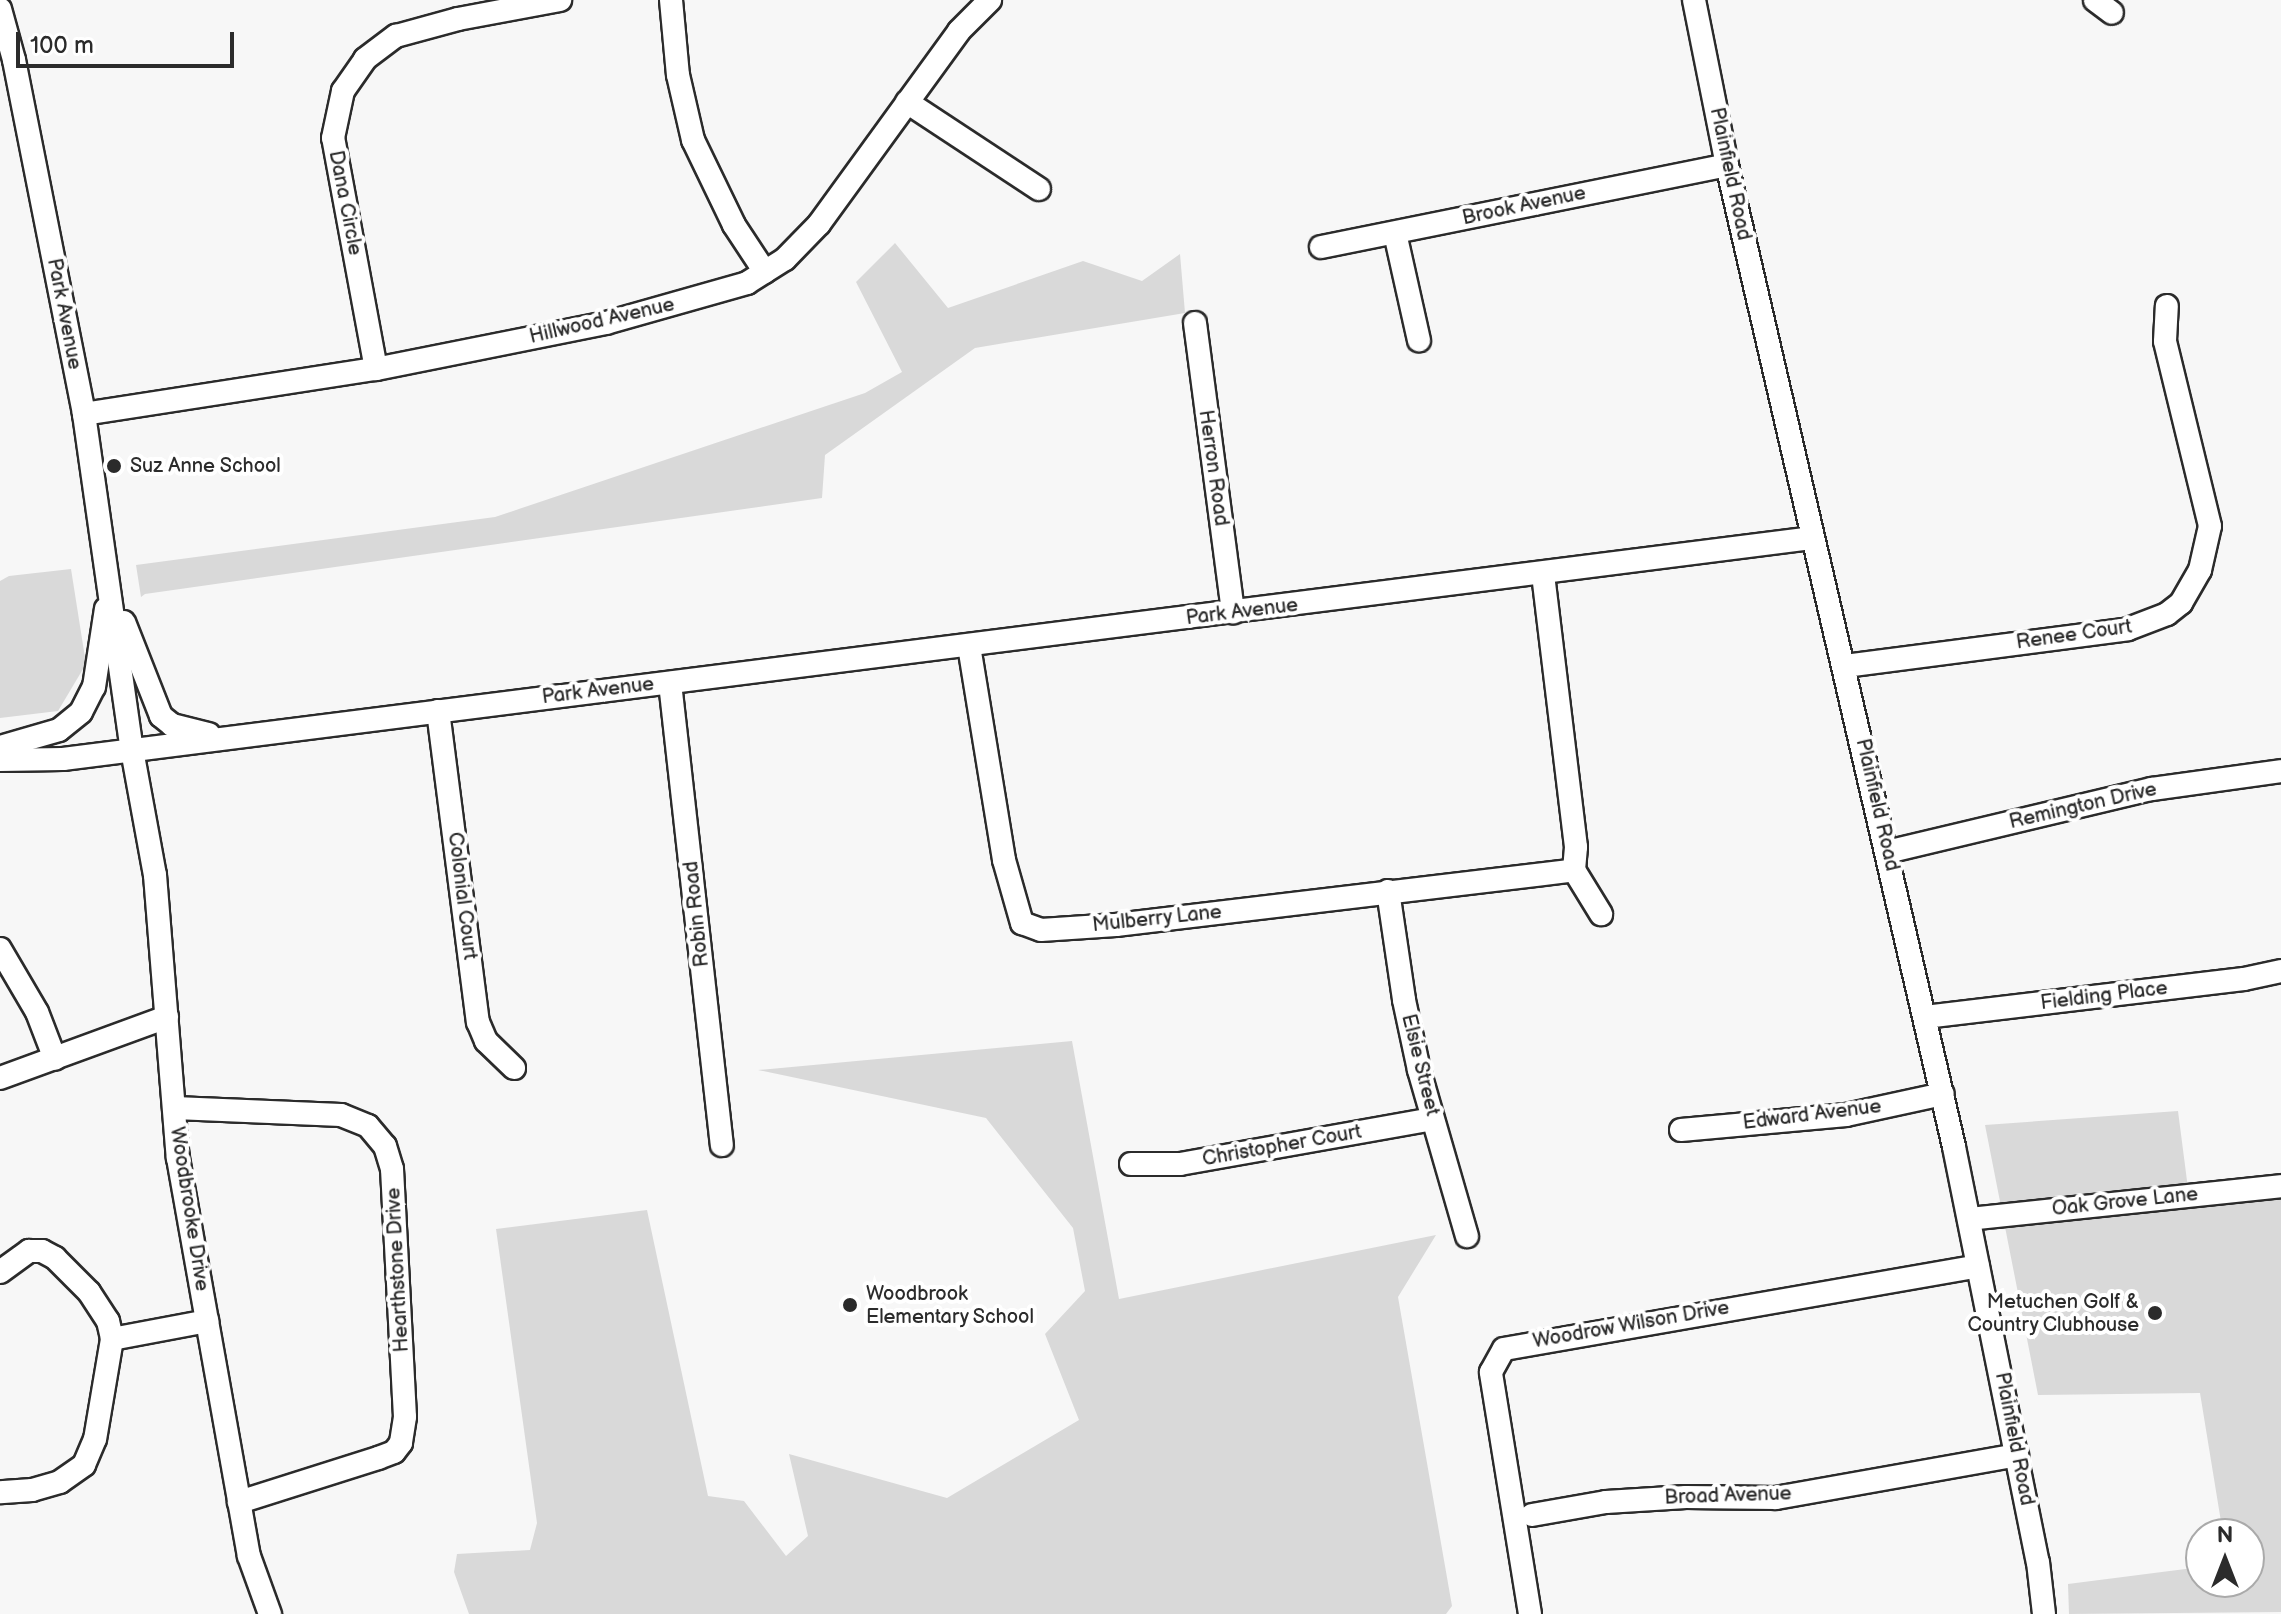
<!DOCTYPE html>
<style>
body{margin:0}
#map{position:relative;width:2281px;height:1614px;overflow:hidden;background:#f7f7f7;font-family:"Balsamiq Sans",sans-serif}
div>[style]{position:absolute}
.green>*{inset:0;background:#d9d9d9}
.roads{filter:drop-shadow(2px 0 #2b2b2b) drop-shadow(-2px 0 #2b2b2b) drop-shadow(0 2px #2b2b2b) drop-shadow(0 -2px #2b2b2b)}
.minor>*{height:22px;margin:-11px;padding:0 11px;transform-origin:11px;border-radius:11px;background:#fff}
.dots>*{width:22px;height:22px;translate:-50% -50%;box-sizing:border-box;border:4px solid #fff;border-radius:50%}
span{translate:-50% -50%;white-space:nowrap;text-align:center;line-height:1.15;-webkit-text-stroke:8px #fff;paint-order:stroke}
.street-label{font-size:20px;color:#2b2b2b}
.poi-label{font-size:20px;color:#2b2b2b}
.left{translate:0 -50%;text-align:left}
.right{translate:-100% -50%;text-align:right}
.north{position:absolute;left:2185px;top:1518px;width:80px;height:80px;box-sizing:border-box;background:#fff;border:2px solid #aaa;border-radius:50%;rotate:0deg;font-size:22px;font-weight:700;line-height:32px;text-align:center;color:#2b2b2b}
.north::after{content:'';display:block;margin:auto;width:28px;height:36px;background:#2b2b2b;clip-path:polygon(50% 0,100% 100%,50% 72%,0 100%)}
.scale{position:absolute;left:16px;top:32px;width:218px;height:36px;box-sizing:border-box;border:4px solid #2b2b2b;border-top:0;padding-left:10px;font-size:24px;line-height:28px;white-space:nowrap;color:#2b2b2b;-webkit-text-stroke:6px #fff;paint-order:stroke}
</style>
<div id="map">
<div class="green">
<div style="clip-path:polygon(895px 243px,948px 308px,1083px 261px,1142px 281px,1180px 254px,1185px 313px,975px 348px,825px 455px,822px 498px,145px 594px,141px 597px,136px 565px,495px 517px,865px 393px,902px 372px,856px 282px)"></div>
<div style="clip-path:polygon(71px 569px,86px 664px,58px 711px,0 718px,0 581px,9px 576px)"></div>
<div style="clip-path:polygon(1072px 1041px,1119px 1299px,1436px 1235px,1398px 1297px,1452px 1606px,1446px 1614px,469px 1614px,454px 1572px,457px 1554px,530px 1550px,537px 1523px,496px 1229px,647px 1210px,708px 1496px,744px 1501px,786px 1556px,808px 1536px,789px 1454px,947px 1498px,1079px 1420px,1045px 1334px,1085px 1291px,1073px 1228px,986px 1118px,758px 1070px)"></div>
<div style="clip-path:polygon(2178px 1111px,2190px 1204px,2281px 1195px,2281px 1612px,2069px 1614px,2068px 1584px,2201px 1567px,2201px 1582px,2249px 1582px,2249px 1534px,2223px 1534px,2200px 1393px,2038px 1395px,1985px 1125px)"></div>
</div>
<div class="roads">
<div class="minor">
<div style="left:671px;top:0;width:75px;rotate:84.7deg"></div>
<div style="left:678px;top:75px;width:67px;rotate:77deg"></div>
<div style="left:693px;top:140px;width:94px;rotate:64.2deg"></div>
<div style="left:734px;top:225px;width:56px;rotate:56.6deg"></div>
<div style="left:1694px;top:0;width:168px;rotate:78.7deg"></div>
<div style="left:1727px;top:165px;width:1008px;rotate:76.98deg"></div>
<div style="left:1954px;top:1147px;width:423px;rotate:78.6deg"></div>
<div style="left:2038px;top:1562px;width:52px;rotate:83.4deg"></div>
<div style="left:2095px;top:0;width:21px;rotate:37deg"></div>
<div style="left:0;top:9px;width:53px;rotate:74.6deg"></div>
<div style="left:14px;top:60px;width:361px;rotate:78.8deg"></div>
<div style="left:84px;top:414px;width:339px;rotate:81.9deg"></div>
<div style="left:132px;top:750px;width:127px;rotate:79.6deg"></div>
<div style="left:155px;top:875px;width:284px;rotate:85.4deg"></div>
<div style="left:178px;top:1158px;width:404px;rotate:79.9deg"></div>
<div style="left:249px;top:1556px;width:62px;rotate:70.1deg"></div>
<div style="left:907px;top:102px;width:158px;rotate:33.4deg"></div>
<div style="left:1395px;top:233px;width:110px;rotate:77.4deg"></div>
<div style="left:1321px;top:247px;width:414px;rotate:-11.4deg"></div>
<div style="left:1195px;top:323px;width:292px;rotate:82.5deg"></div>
<div style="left:376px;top:369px;width:235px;rotate:-100.5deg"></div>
<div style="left:333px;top:138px;width:48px;rotate:-78deg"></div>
<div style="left:343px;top:91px;width:39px;rotate:-55deg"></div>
<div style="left:365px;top:59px;width:39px;rotate:-37deg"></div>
<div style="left:396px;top:36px;width:64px;rotate:-15.3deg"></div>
<div style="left:458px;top:19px;width:104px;rotate:-10.6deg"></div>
<div style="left:84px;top:414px;width:295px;rotate:-8.8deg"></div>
<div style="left:376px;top:369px;width:235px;rotate:-11.3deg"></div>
<div style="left:606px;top:323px;width:147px;rotate:-15.8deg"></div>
<div style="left:747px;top:283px;width:45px;rotate:-32.3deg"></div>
<div style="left:785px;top:259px;width:49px;rotate:-45.8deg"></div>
<div style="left:819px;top:224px;width:238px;rotate:-54deg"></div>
<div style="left:959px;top:31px;width:44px;rotate:-45deg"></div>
<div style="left:124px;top:622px;width:101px;rotate:68.5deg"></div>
<div style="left:161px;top:716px;width:14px;rotate:39deg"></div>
<div style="left:172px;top:725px;width:38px;rotate:14deg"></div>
<div style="left:969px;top:646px;width:217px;rotate:80.7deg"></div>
<div style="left:1004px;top:860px;width:66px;rotate:74.1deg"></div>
<div style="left:1022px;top:923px;width:20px;rotate:20deg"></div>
<div style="left:1041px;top:930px;width:75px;rotate:-3.8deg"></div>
<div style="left:1116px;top:925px;width:461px;rotate:-6.8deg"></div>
<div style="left:1574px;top:870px;width:23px;rotate:-85deg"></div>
<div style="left:1576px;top:847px;width:275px;rotate:-96.9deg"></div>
<div style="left:1845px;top:666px;width:285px;rotate:-7.4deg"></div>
<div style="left:2128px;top:629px;width:42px;rotate:-21deg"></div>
<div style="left:2167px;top:614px;width:18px;rotate:-38deg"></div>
<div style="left:2181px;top:603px;width:38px;rotate:-60deg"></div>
<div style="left:2200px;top:570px;width:45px;rotate:-77.2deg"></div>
<div style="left:2210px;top:526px;width:190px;rotate:-103.7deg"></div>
<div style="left:2165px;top:341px;width:35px;rotate:-87deg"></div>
<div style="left:670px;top:683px;width:465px;rotate:83.6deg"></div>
<div style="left:438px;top:711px;width:314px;rotate:82.7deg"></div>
<div style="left:478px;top:1022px;width:21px;rotate:67deg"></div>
<div style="left:486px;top:1041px;width:39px;rotate:44deg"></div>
<div style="left:0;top:747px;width:61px;rotate:-16.1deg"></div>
<div style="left:59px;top:730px;width:28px;rotate:-39deg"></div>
<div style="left:81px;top:712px;width:28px;rotate:-63deg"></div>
<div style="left:94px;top:687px;width:79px;rotate:-81.3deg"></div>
<div style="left:0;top:760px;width:63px;rotate:-0.9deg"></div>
<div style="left:63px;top:759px;width:1764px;rotate:-7.2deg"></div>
<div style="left:1887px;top:852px;width:272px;rotate:-13.4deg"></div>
<div style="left:2152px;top:789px;width:130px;rotate:-7.9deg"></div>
<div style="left:1574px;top:870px;width:52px;rotate:58.5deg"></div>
<div style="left:1388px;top:891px;width:110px;rotate:81.6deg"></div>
<div style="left:1404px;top:1000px;width:72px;rotate:77.9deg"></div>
<div style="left:1419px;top:1070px;width:173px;rotate:73.9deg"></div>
<div style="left:0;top:949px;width:73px;rotate:59.6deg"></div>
<div style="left:37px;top:1012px;width:50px;rotate:69deg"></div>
<div style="left:1925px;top:1017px;width:321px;rotate:-6.8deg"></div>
<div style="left:2244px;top:979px;width:38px;rotate:-12deg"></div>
<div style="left:0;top:1078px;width:178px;rotate:-20.1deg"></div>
<div style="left:175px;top:1108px;width:166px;rotate:2.4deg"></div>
<div style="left:341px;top:1115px;width:29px;rotate:22deg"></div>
<div style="left:368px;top:1126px;width:26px;rotate:50deg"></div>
<div style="left:385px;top:1146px;width:24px;rotate:73deg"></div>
<div style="left:392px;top:1169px;width:248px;rotate:87deg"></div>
<div style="left:405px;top:1417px;width:26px;rotate:99deg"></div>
<div style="left:401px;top:1443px;width:11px;rotate:128deg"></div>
<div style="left:394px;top:1452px;width:17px;rotate:159deg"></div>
<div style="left:378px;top:1458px;width:146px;rotate:162.4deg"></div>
<div style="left:1681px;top:1130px;width:166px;rotate:-5.2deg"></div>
<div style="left:1846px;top:1115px;width:99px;rotate:-12.2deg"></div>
<div style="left:1131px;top:1164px;width:49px"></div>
<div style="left:1180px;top:1164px;width:256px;rotate:-10.1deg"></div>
<div style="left:1969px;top:1219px;width:314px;rotate:-6deg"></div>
<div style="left:0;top:1272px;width:36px;rotate:-36deg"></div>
<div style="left:29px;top:1251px;width:13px"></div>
<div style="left:42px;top:1251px;width:15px;rotate:28deg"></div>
<div style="left:55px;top:1258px;width:48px;rotate:45deg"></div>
<div style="left:89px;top:1292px;width:35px;rotate:57deg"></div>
<div style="left:108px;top:1321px;width:18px;rotate:77deg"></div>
<div style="left:112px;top:1339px;width:101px;rotate:99.6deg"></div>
<div style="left:95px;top:1439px;width:28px;rotate:113deg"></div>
<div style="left:84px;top:1465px;width:29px;rotate:145deg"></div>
<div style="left:60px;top:1482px;width:29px;rotate:164deg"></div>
<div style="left:32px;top:1490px;width:32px;rotate:176deg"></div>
<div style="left:112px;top:1339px;width:97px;rotate:-10.7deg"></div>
<div style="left:1532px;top:1515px;width:75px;rotate:-10deg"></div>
<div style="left:1606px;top:1502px;width:80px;rotate:-3.6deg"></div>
<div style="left:1686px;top:1497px;width:90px;rotate:0.6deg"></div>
<div style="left:1776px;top:1498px;width:245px;rotate:-10.1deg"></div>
<div style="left:1530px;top:1614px;width:245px;rotate:-99.2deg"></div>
<div style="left:1491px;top:1372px;width:26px;rotate:-61deg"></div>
<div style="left:1504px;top:1349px;width:481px;rotate:-9.9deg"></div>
</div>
</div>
<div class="dots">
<div style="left:114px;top:466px;background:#2b2b2b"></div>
<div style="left:850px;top:1305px;background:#2b2b2b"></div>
<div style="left:2155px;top:1313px;background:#2b2b2b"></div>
</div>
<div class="street-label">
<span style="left:1730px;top:174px;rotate:78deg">Plainfield Road</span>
<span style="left:345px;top:203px;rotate:79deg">Dana Circle</span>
<span style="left:1524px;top:206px;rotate:-12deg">Brook Avenue</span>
<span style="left:64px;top:314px;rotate:79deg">Park Avenue</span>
<span style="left:602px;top:321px;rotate:-13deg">Hillwood Avenue</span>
<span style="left:1213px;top:468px;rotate:82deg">Herron Road</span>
<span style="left:1242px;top:612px;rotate:-7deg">Park Avenue</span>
<span style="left:2074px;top:635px;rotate:-8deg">Renee Court</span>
<span style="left:598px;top:691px;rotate:-7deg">Park Avenue</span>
<span style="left:1877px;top:805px;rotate:77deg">Plainfield Road</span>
<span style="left:2083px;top:806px;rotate:-13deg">Remington Drive</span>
<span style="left:462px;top:896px;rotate:83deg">Colonial Court</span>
<span style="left:697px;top:914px;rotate:-96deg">Robin Road</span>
<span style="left:1157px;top:919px;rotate:-6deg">Mulberry Lane</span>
<span style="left:2104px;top:996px;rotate:-7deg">Fielding Place</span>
<span style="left:1420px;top:1065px;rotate:76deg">Elsie Street</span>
<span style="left:1812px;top:1115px;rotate:-7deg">Edward Avenue</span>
<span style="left:1282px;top:1146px;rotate:-10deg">Christopher Court</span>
<span style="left:2125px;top:1202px;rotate:-6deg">Oak Grove Lane</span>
<span style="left:189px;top:1209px;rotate:81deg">Woodbrooke Drive</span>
<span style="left:398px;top:1270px;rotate:-93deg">Hearthstone Drive</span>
<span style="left:1631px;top:1325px;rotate:-10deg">Woodrow Wilson Drive</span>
<span style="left:2014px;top:1439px;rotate:79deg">Plainfield Road</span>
<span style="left:1728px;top:1496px;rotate:-2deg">Broad Avenue</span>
</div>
<div class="poi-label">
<span class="left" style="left:130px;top:466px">Suz Anne School</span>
<span class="left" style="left:866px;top:1306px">Woodbrook<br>Elementary School</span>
<span class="right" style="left:2139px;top:1314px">Metuchen Golf &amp;<br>Country Clubhouse</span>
</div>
<div class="north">N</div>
<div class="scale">100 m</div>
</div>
